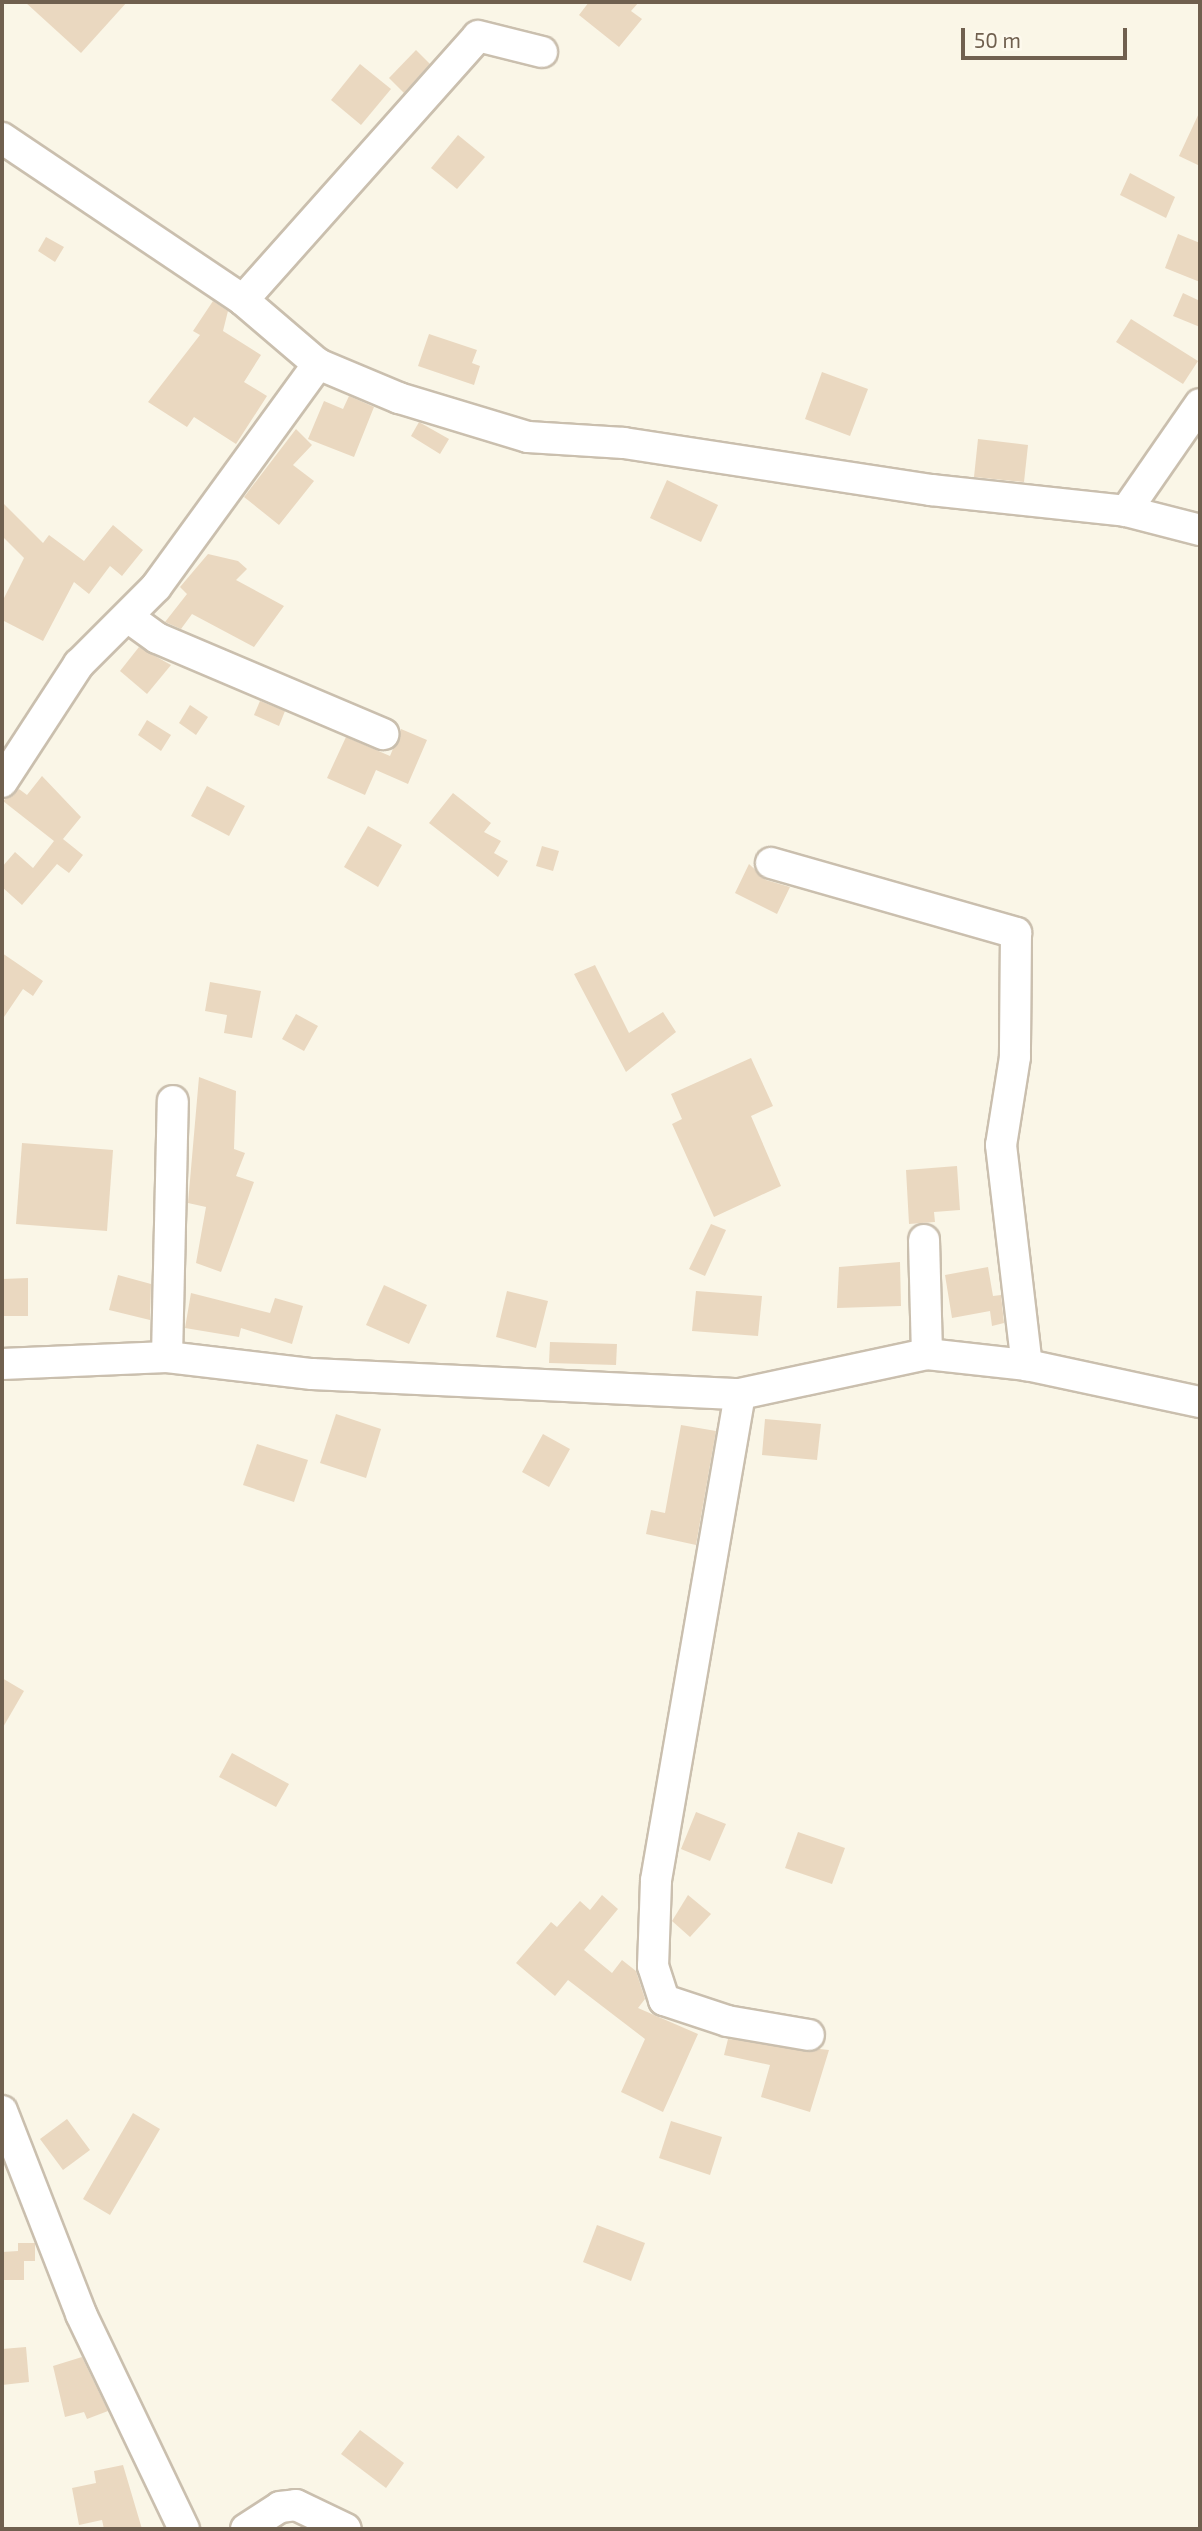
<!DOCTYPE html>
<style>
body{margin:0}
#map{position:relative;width:1202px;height:2531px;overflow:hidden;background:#faf6e7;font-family:"Exo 2",sans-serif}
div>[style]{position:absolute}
.building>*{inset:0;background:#ead8c0}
.roads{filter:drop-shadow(2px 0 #cabfae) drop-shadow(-2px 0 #cabfae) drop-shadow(0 2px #cabfae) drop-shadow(0 -2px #cabfae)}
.minor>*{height:30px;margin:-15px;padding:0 15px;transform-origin:15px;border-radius:15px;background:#fff}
span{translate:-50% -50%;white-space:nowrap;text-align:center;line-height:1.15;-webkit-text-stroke:5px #fdf9ed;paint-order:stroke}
.frame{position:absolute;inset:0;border:4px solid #70604f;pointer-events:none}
.scale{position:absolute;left:961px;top:28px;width:166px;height:32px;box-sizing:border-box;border:4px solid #70604f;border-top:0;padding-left:9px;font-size:21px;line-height:24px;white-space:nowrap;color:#70604f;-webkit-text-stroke:5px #fdf9ed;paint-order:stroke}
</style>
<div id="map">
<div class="building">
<div style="clip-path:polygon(25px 2px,127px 2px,81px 53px)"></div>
<div style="clip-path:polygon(589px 2px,639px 2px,631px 11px,642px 19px,619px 47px,579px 15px)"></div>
<div style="clip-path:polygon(416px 50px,430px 64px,404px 93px,389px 78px)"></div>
<div style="clip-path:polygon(360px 64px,391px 89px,361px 125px,331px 100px)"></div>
<div style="clip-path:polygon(1200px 111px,1200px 166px,1179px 156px)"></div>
<div style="clip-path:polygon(458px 135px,485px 157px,457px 189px,431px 168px)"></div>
<div style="clip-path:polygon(1130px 173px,1175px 197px,1166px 218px,1120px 195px)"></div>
<div style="clip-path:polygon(1178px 234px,1200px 243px,1200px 282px,1165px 268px)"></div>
<div style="clip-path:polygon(46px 237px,64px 247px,55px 262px,38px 251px)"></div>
<div style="clip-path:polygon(1183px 293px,1200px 301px,1200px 327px,1173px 316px)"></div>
<div style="clip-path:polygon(213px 301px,228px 311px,223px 331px,261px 355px,244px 382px,267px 396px,236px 444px,194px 417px,187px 427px,148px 402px,200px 335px,193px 331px)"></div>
<div style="clip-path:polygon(1131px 319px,1198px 361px,1183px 384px,1116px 342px)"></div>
<div style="clip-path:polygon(429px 334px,477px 350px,472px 363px,480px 366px,474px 385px,418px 366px)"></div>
<div style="clip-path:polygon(822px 372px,868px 389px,850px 436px,805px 419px)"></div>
<div style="clip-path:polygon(349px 396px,374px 407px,354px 457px,308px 439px,324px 401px,343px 409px)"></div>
<div style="clip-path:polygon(419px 422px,449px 439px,440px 454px,411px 436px)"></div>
<div style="clip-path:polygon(296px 429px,312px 445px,293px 465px,314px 481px,279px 525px,244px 497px)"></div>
<div style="clip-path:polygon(978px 439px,1028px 445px,1024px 482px,974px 477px)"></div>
<div style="clip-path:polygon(667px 480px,718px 505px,701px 542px,650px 518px)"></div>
<div style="clip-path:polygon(2px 502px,43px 543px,49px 535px,84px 561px,113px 525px,143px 550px,122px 576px,110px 566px,89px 594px,74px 582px,43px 641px,2px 620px,2px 602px,24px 558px,2px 536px)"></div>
<div style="clip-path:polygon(208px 554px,238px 561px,247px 569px,236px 580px,284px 606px,254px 647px,192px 614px,181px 629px,165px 622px,187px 594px,180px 587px)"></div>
<div style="clip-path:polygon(139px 647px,171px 665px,147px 694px,120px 671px)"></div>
<div style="clip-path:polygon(260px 701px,285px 711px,279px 726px,254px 715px)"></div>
<div style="clip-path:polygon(190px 705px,208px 717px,196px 735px,179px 723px)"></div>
<div style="clip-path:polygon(147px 720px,171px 735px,161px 751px,138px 735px)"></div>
<div style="clip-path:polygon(401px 729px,427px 740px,408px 784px,376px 770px,365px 795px,327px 778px,346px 737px,390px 756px)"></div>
<div style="clip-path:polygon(42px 776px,81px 817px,63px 839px,83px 855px,69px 873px,57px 864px,22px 905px,2px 887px,2px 867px,15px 852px,33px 868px,54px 841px,3px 801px,19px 789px,27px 795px)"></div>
<div style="clip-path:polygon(207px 786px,245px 806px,229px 836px,191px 816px)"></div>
<div style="clip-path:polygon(453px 793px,491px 823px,484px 832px,501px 841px,494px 853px,508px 861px,498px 877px,429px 823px)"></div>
<div style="clip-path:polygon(368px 826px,402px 845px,378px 887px,344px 867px)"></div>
<div style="clip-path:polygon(542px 846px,559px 851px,553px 871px,536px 866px)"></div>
<div style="clip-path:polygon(749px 864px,766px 880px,790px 887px,777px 914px,735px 893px)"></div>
<div style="clip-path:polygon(2px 953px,43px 981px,33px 996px,23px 989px,2px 1020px)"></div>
<div style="clip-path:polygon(595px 965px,629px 1033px,663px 1012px,676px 1032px,626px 1072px,574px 974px)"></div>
<div style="clip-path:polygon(210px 982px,261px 991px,252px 1038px,224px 1033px,227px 1015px,205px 1011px)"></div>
<div style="clip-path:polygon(296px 1014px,318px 1026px,304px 1051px,282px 1039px)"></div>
<div style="clip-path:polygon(751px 1058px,773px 1106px,751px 1116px,781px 1186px,714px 1217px,672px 1124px,682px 1119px,671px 1094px)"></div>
<div style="clip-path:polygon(199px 1077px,236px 1091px,234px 1149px,245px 1153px,236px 1176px,254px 1182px,221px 1272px,196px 1263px,206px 1207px,188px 1203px)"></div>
<div style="clip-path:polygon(22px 1143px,113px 1150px,107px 1231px,16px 1224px)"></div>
<div style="clip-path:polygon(957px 1166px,960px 1210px,934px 1212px,935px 1222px,909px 1224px,906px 1170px)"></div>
<div style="clip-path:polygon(711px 1224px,726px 1230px,705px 1276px,689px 1269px)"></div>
<div style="clip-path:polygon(900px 1262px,901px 1306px,837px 1308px,839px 1267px)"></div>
<div style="clip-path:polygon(988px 1267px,993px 1296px,1001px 1295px,1004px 1323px,992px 1326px,990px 1311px,952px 1318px,945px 1275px)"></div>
<div style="clip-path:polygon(118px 1275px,151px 1284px,150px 1320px,109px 1310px)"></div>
<div style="clip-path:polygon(28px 1278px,28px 1316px,2px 1316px,2px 1279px)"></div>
<div style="clip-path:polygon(384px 1285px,427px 1305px,409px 1344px,366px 1325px)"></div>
<div style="clip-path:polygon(507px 1291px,548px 1301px,536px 1348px,496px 1337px)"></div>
<div style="clip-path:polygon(696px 1291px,762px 1296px,758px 1336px,692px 1331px)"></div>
<div style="clip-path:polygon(191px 1293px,270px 1313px,275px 1298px,303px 1306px,292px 1344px,241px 1328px,239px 1337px,185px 1328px)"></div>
<div style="clip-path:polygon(550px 1342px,617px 1344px,616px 1365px,549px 1363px)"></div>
<div style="clip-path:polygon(336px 1414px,381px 1429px,366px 1478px,320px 1463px)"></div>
<div style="clip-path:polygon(765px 1419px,821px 1424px,817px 1460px,762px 1455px)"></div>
<div style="clip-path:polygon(681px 1425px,716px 1431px,696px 1545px,646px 1534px,651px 1510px,665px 1513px)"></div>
<div style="clip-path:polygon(543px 1434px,570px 1449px,549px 1487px,522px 1472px)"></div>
<div style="clip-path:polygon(257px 1444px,308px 1460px,294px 1502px,243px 1485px)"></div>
<div style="clip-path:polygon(2px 1678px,24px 1691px,2px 1729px)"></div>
<div style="clip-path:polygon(232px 1753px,289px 1784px,276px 1807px,219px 1777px)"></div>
<div style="clip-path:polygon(696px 1812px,726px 1824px,710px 1861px,681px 1849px)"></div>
<div style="clip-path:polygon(798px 1832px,845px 1848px,832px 1884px,785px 1868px)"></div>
<div style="clip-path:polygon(602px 1895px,618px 1909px,584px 1950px,612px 1973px,622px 1960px,636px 1971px,645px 1999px,638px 2008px,698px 2034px,663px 2112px,621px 2092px,645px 2039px,568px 1980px,555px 1996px,516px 1963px,551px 1922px,557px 1927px,580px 1901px,590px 1910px)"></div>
<div style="clip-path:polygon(688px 1895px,711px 1914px,690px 1937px,672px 1921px)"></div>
<div style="clip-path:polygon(728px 2039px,829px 2050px,810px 2112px,761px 2097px,770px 2065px,724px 2055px)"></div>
<div style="clip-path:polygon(133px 2113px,160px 2129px,110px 2215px,83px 2199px)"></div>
<div style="clip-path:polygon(67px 2119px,90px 2150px,63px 2170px,40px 2139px)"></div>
<div style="clip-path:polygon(671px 2121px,722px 2137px,710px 2175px,659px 2158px)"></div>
<div style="clip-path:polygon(597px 2225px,645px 2243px,631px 2281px,583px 2262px)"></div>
<div style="clip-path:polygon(18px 2243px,35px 2243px,35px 2261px,24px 2261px,24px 2280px,2px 2280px,2px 2252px,18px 2251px)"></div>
<div style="clip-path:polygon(26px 2347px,29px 2382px,2px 2385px,2px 2349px)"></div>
<div style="clip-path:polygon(82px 2357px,108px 2411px,87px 2419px,84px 2412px,65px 2417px,53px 2366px)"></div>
<div style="clip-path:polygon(360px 2430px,404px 2463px,386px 2488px,341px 2454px)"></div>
<div style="clip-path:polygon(123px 2465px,142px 2529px,104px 2529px,102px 2520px,79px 2525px,72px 2488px,96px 2483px,94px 2471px)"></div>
</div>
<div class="roads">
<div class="minor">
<div style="left:2px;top:138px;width:290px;rotate:33.9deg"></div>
<div style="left:243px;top:300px;width:99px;rotate:40.5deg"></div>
<div style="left:318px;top:364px;width:88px;rotate:22.8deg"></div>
<div style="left:399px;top:398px;width:135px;rotate:16.8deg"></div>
<div style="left:528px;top:437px;width:96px;rotate:3.6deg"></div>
<div style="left:624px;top:443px;width:311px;rotate:8.7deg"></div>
<div style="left:931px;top:490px;width:196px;rotate:6.1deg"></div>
<div style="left:1126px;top:511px;width:76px;rotate:14.4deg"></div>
<div style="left:243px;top:300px;width:353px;rotate:-48.3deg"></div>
<div style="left:478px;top:36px;width:66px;rotate:14deg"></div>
<div style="left:1126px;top:511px;width:130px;rotate:-55.3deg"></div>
<div style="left:128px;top:617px;width:36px;rotate:36deg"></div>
<div style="left:157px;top:638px;width:246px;rotate:23deg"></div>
<div style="left:2px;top:782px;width:141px;rotate:-56.9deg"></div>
<div style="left:79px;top:664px;width:109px;rotate:-45deg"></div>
<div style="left:156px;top:587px;width:276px;rotate:-54deg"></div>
<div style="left:771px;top:863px;width:255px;rotate:15.9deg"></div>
<div style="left:1016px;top:933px;width:124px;rotate:90.5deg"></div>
<div style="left:1015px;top:1057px;width:89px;rotate:99deg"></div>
<div style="left:1001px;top:1145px;width:222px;rotate:83.3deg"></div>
<div style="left:924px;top:1240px;width:114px;rotate:88.5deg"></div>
<div style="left:167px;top:1357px;width:256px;rotate:-88.7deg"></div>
<div style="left:2px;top:1364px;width:165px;rotate:-2.4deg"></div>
<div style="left:167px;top:1357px;width:146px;rotate:6.7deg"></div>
<div style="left:312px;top:1374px;width:428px;rotate:2.7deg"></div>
<div style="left:740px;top:1394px;width:191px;rotate:-12.1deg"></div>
<div style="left:927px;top:1354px;width:101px;rotate:6.3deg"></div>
<div style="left:1027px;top:1365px;width:177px;rotate:12.1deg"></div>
<div style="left:740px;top:1394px;width:494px;rotate:99.8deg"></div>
<div style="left:656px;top:1881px;width:85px;rotate:92deg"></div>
<div style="left:653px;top:1966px;width:36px;rotate:72deg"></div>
<div style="left:664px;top:2000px;width:66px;rotate:18.4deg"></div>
<div style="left:727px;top:2021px;width:83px;rotate:9.7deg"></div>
<div style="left:2px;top:2111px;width:218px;rotate:68.7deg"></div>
<div style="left:81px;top:2314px;width:238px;rotate:64.4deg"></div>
<div style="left:246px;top:2529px;width:40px;rotate:-32.9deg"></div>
<div style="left:280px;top:2507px;width:16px;rotate:-7deg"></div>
<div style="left:296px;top:2505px;width:55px;rotate:25.6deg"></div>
</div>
</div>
<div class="frame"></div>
<div class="scale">50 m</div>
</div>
